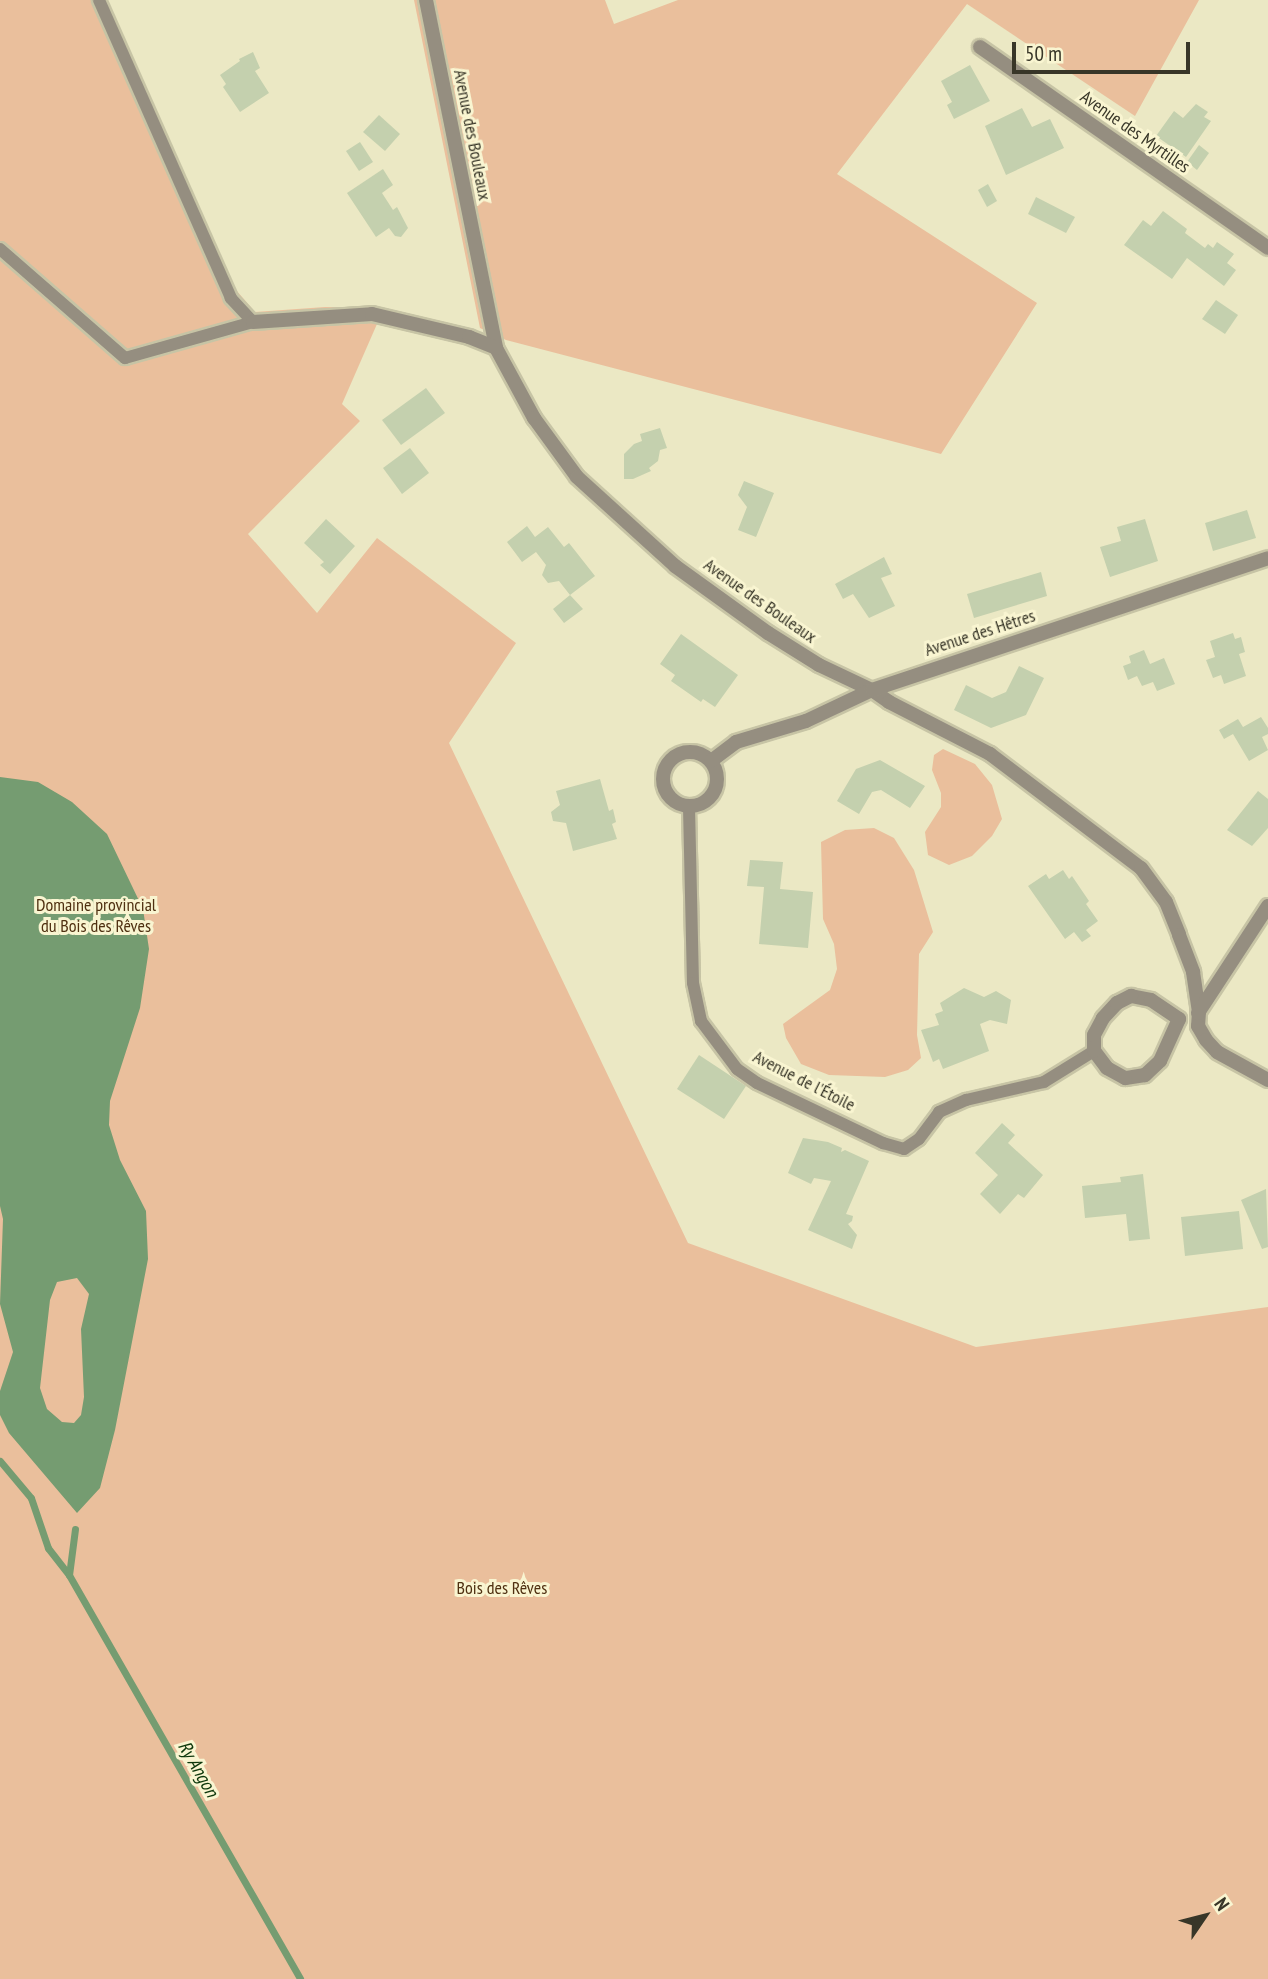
<!DOCTYPE html>
<meta charset="utf-8">
<style>
body{margin:0}
#map{position:relative;width:1268px;height:1979px;overflow:hidden;background:#ebe8c4;font-family:"PT Sans Narrow",sans-serif}
div>[style]{position:absolute}
.green>*{inset:0;background:#eabf9c}
.water>*{inset:0;background:#759c71}
.stream>*{height:7px;margin:-3.5px;padding:0 3.5px;transform-origin:3.5px;border-radius:3.5px;background:#759c71}
.building>*{inset:0;background:#c4d0ae}
.roads{filter:drop-shadow(2px 0 #c7c4a5) drop-shadow(-2px 0 #c7c4a5) drop-shadow(0 2px #c7c4a5) drop-shadow(0 -2px #c7c4a5)}
.lane>*{height:12px;margin:-6px;padding:0 6px;transform-origin:6px;border-radius:6px;background:#958e80}
.street>*{height:14px;margin:-7px;padding:0 7px;transform-origin:7px;border-radius:7px;background:#958e80}
.street>.ring{margin:-7px;padding:0;box-sizing:content-box;background:none;border:14px solid #958e80;border-radius:50%}
span{translate:-50% -50%;white-space:nowrap;text-align:center;line-height:1.15;-webkit-text-stroke:6px #f9f5d1;paint-order:stroke}
.street-label{font-size:18px;color:#383628}
.park-label{font-size:18px;color:#4f3011}
.water-label{font-size:19px;color:#0d370b;font-style:italic}
.north{position:absolute;left:1170px;top:1881px;width:70px;height:70px;-webkit-text-stroke:5px #f9f5d1;paint-order:stroke;rotate:55deg;font-size:19px;font-weight:700;line-height:28px;text-align:center;color:#383628}
.north::after{content:'';display:block;margin:auto;width:24px;height:32px;background:#383628;clip-path:polygon(50% 0,100% 100%,50% 72%,0 100%)}
.scale{position:absolute;left:1012px;top:42px;width:178px;height:32px;box-sizing:border-box;border:4px solid #383628;border-top:0;padding-left:9px;font-size:21px;line-height:24px;white-space:nowrap;color:#383628;-webkit-text-stroke:5px #f9f5d1;paint-order:stroke}
</style>
<div id="map">
<div class="green">
<div style="clip-path:polygon(0 0,107px 0,236px 290px,255px 312px,325px 307px,384px 308px,342px 404px,360px 421px,248px 534px,317px 613px,377px 538px,516px 643px,449px 743px,688px 1243px,976px 1347px,1268px 1307px,1268px 1979px,0 1979px)"></div>
<div style="clip-path:polygon(414px 0,605px 0,614px 24px,678px 0,1199px 0,1135px 116px,967px 4px,837px 174px,1037px 303px,941px 454px,506px 340px,480px 328px)"></div>
<div style="clip-path:polygon(943px 749px,975px 764px,992px 785px,1002px 819px,992px 836px,972px 856px,949px 865px,928px 855px,925px 832px,941px 807px,941px 793px,932px 770px,934px 755px)"></div>
<div style="clip-path:polygon(874px 828px,894px 838px,914px 870px,933px 932px,919px 954px,917px 1035px,921px 1058px,908px 1070px,885px 1077px,829px 1075px,801px 1064px,786px 1038px,783px 1024px,830px 990px,837px 969px,834px 944px,823px 919px,821px 842px,845px 830px)"></div>
</div>
<div class="water">
<div style="clip-path:polygon(evenodd,0 777px,38px 782px,72px 802px,107px 834px,143px 909px,149px 949px,140px 1008px,110px 1101px,109px 1125px,120px 1160px,146px 1211px,148px 1259px,115px 1430px,100px 1488px,77px 1513px,9px 1433px,0 1415px,0 1391px,13px 1352px,0 1304px,3px 1219px,0 1206px,0 777px,77px 1278px,89px 1294px,81px 1329px,84px 1397px,81px 1415px,74px 1423px,62px 1422px,47px 1409px,40px 1388px,50px 1300px,57px 1282px,77px 1278px)"></div>
</div>
<div class="stream">
<div style="left:0;top:1461px;width:48px;rotate:50deg"></div>
<div style="left:31px;top:1498px;width:53px;rotate:71.2deg"></div>
<div style="left:48px;top:1548px;width:34px;rotate:52deg"></div>
<div style="left:75px;top:1529px;width:46px;rotate:97.4deg"></div>
<div style="left:69px;top:1575px;width:465px;rotate:60.2deg"></div>
</div>
<div class="building">
<div style="clip-path:polygon(253px 52px,260px 68px,255px 71px,269px 93px,240px 112px,223px 87px,226px 84px,220px 75px,240px 61px,239px 59px)"></div>
<div style="clip-path:polygon(970px 65px,990px 101px,954px 119px,947px 105px,952px 102px,941px 81px)"></div>
<div style="clip-path:polygon(1196px 104px,1208px 112px,1204px 117px,1211px 121px,1186px 157px,1156px 136px,1174px 111px,1183px 118px)"></div>
<div style="clip-path:polygon(1022px 108px,1032px 127px,1050px 119px,1064px 148px,1006px 175px,985px 126px)"></div>
<div style="clip-path:polygon(379px 115px,400px 134px,385px 151px,363px 132px)"></div>
<div style="clip-path:polygon(360px 142px,373px 162px,359px 171px,346px 151px)"></div>
<div style="clip-path:polygon(1199px 145px,1209px 153px,1197px 170px,1187px 162px)"></div>
<div style="clip-path:polygon(383px 169px,393px 185px,382px 193px,393px 210px,397px 207px,408px 228px,401px 237px,395px 236px,389px 228px,376px 237px,347px 193px)"></div>
<div style="clip-path:polygon(988px 184px,997px 201px,987px 207px,978px 190px)"></div>
<div style="clip-path:polygon(1036px 197px,1075px 217px,1066px 233px,1028px 214px)"></div>
<div style="clip-path:polygon(1163px 211px,1187px 229px,1185px 233px,1205px 248px,1208px 244px,1213px 248px,1217px 242px,1234px 254px,1227px 263px,1236px 270px,1224px 286px,1187px 258px,1172px 279px,1124px 245px,1143px 220px,1151px 226px)"></div>
<div style="clip-path:polygon(1216px 300px,1238px 315px,1225px 334px,1202px 319px)"></div>
<div style="clip-path:polygon(426px 388px,445px 413px,401px 445px,382px 420px)"></div>
<div style="clip-path:polygon(660px 428px,667px 448px,660px 450px,658px 461px,649px 468px,651px 471px,633px 479px,624px 479px,624px 454px,634px 444px,642px 441px,640px 434px)"></div>
<div style="clip-path:polygon(410px 448px,429px 473px,402px 494px,383px 468px)"></div>
<div style="clip-path:polygon(744px 481px,774px 493px,756px 537px,738px 530px,747px 507px,738px 495px)"></div>
<div style="clip-path:polygon(1247px 510px,1256px 538px,1213px 551px,1205px 523px)"></div>
<div style="clip-path:polygon(326px 519px,355px 546px,330px 574px,320px 565px,324px 562px,304px 543px)"></div>
<div style="clip-path:polygon(1145px 519px,1158px 561px,1110px 577px,1100px 547px,1121px 541px,1117px 527px)"></div>
<div style="clip-path:polygon(527px 526px,535px 537px,548px 527px,564px 547px,569px 543px,595px 576px,570px 595px,583px 609px,564px 623px,553px 609px,570px 595px,559px 581px,548px 583px,542px 575px,546px 565px,536px 552px,522px 562px,507px 542px)"></div>
<div style="clip-path:polygon(884px 557px,892px 574px,881px 578px,895px 606px,869px 618px,853px 594px,843px 599px,835px 584px)"></div>
<div style="clip-path:polygon(1041px 572px,1047px 596px,974px 618px,967px 594px)"></div>
<div style="clip-path:polygon(1233px 633px,1235px 639px,1241px 637px,1245px 652px,1239px 654px,1246px 676px,1224px 684px,1221px 675px,1213px 678px,1206px 660px,1215px 657px,1210px 641px)"></div>
<div style="clip-path:polygon(681px 634px,738px 675px,715px 707px,703px 699px,701px 702px,671px 681px,675px 675px,660px 664px)"></div>
<div style="clip-path:polygon(1144px 650px,1150px 664px,1164px 658px,1175px 684px,1157px 691px,1153px 682px,1142px 686px,1137px 676px,1128px 680px,1123px 666px,1131px 663px,1129px 656px)"></div>
<div style="clip-path:polygon(1019px 666px,1044px 678px,1026px 715px,991px 728px,954px 710px,966px 685px,992px 698px,1006px 692px)"></div>
<div style="clip-path:polygon(1261px 717px,1268px 728px,1268px 734px,1262px 737px,1268px 750px,1249px 761px,1233px 734px,1224px 739px,1219px 730px,1238px 719px,1243px 727px)"></div>
<div style="clip-path:polygon(880px 760px,925px 786px,910px 808px,881px 790px,872px 792px,859px 814px,837px 801px,856px 769px)"></div>
<div style="clip-path:polygon(600px 779px,609px 811px,613px 809px,616px 822px,612px 824px,617px 839px,573px 851px,566px 823px,553px 821px,551px 812px,560px 805px,556px 791px)"></div>
<div style="clip-path:polygon(1258px 791px,1268px 799px,1268px 828px,1252px 846px,1227px 830px)"></div>
<div style="clip-path:polygon(750px 860px,783px 862px,780px 889px,813px 892px,808px 948px,759px 944px,764px 887px,747px 886px)"></div>
<div style="clip-path:polygon(1063px 870px,1069px 879px,1072px 876px,1089px 901px,1086px 904px,1098px 921px,1086px 930px,1091px 936px,1082px 942px,1074px 932px,1065px 939px,1028px 886px,1046px 874px,1049px 879px)"></div>
<div style="clip-path:polygon(964px 988px,984px 997px,996px 991px,1011px 1000px,1007px 1024px,990px 1020px,980px 1024px,989px 1051px,943px 1069px,939px 1059px,933px 1062px,921px 1030px,939px 1025px,935px 1014px,943px 1011px,940px 1003px)"></div>
<div style="clip-path:polygon(699px 1055px,746px 1086px,724px 1119px,677px 1089px)"></div>
<div style="clip-path:polygon(1002px 1123px,1015px 1135px,1008px 1143px,1043px 1175px,1024px 1198px,1018px 1194px,1000px 1214px,980px 1194px,998px 1175px,975px 1153px)"></div>
<div style="clip-path:polygon(803px 1138px,828px 1142px,842px 1148px,841px 1152px,845px 1150px,869px 1161px,846px 1214px,853px 1216px,852px 1221px,848px 1224px,857px 1235px,852px 1249px,808px 1230px,831px 1181px,814px 1178px,811px 1184px,788px 1173px)"></div>
<div style="clip-path:polygon(1143px 1174px,1150px 1239px,1129px 1241px,1126px 1214px,1085px 1218px,1082px 1186px,1121px 1182px,1120px 1177px)"></div>
<div style="clip-path:polygon(1266px 1189px,1268px 1247px,1262px 1249px,1241px 1200px)"></div>
<div style="clip-path:polygon(1239px 1211px,1243px 1249px,1185px 1256px,1181px 1217px)"></div>
</div>
<div class="roads">
<div class="lane">
<div style="left:0;top:249px;width:166px;rotate:41.1deg"></div>
<div style="left:125px;top:358px;width:133px;rotate:-15.7deg"></div>
<div style="left:253px;top:322px;width:33px;rotate:-133deg"></div>
<div style="left:231px;top:298px;width:326px;rotate:-113.9deg"></div>
<div style="left:689px;top:807px;width:176px;rotate:88.7deg"></div>
<div style="left:693px;top:983px;width:39px;rotate:78deg"></div>
<div style="left:701px;top:1021px;width:60px;rotate:53.1deg"></div>
<div style="left:737px;top:1069px;width:24px;rotate:35deg"></div>
<div style="left:757px;top:1083px;width:140px;rotate:25.5deg"></div>
<div style="left:883px;top:1143px;width:22px;rotate:16deg"></div>
<div style="left:904px;top:1149px;width:18px;rotate:-34deg"></div>
<div style="left:919px;top:1139px;width:34px;rotate:-53deg"></div>
<div style="left:939px;top:1112px;width:30px;rotate:-24deg"></div>
<div style="left:966px;top:1100px;width:80px;rotate:-13deg"></div>
<div style="left:1044px;top:1082px;width:59px;rotate:-31.8deg"></div>
</div>
<div class="street">
<div style="left:426px;top:0;width:355px;rotate:78.6deg"></div>
<div style="left:496px;top:348px;width:80px;rotate:61.5deg"></div>
<div style="left:534px;top:418px;width:73px;rotate:53.9deg"></div>
<div style="left:577px;top:477px;width:132px;rotate:42.2deg"></div>
<div style="left:675px;top:566px;width:115px;rotate:35.8deg"></div>
<div style="left:768px;top:633px;width:60px;rotate:32.1deg"></div>
<div style="left:819px;top:665px;width:59px;rotate:25.3deg"></div>
<div style="left:872px;top:690px;width:21px;rotate:35deg"></div>
<div style="left:889px;top:702px;width:114px;rotate:27.2deg"></div>
<div style="left:990px;top:754px;width:189px;rotate:37.1deg"></div>
<div style="left:1141px;top:868px;width:42px;rotate:53.7deg"></div>
<div style="left:1166px;top:902px;width:35px;rotate:68deg"></div>
<div style="left:1179px;top:935px;width:40px;rotate:69deg"></div>
<div style="left:1193px;top:972px;width:40px;rotate:81.5deg"></div>
<div style="left:1199px;top:1012px;width:14px;rotate:94deg"></div>
<div style="left:1198px;top:1026px;width:16px;rotate:60deg"></div>
<div style="left:1206px;top:1040px;width:16px;rotate:47deg"></div>
<div style="left:1217px;top:1052px;width:58px;rotate:28.8deg"></div>
<div style="left:980px;top:47px;width:351px;rotate:34.9deg"></div>
<div style="left:253px;top:322px;width:119px;rotate:-3.8deg"></div>
<div style="left:372px;top:314px;width:100px;rotate:13.3deg"></div>
<div style="left:469px;top:337px;width:29px;rotate:22deg"></div>
<div class="ring" style="left:663px;top:752px;width:40px;height:40px"></div>
<div style="left:711px;top:761px;width:31px;rotate:-37deg"></div>
<div style="left:736px;top:742px;width:73px;rotate:-16.7deg"></div>
<div style="left:806px;top:721px;width:73px;rotate:-25.2deg"></div>
<div style="left:872px;top:690px;width:417px;rotate:-18.4deg"></div>
<div style="left:1131px;top:996px;width:20px;rotate:11deg"></div>
<div style="left:1151px;top:1000px;width:34px;rotate:34deg"></div>
<div style="left:1179px;top:1019px;width:46px;rotate:114.3deg"></div>
<div style="left:1160px;top:1061px;width:21px;rotate:137deg"></div>
<div style="left:1145px;top:1075px;width:20px;rotate:171deg"></div>
<div style="left:1125px;top:1078px;width:21px;rotate:-151deg"></div>
<div style="left:1107px;top:1068px;width:21px;rotate:-127deg"></div>
<div style="left:1094px;top:1051px;width:16px;rotate:-90deg"></div>
<div style="left:1094px;top:1035px;width:19px;rotate:-62deg"></div>
<div style="left:1103px;top:1018px;width:21px;rotate:-47deg"></div>
<div style="left:1117px;top:1003px;width:16px;rotate:-27deg"></div>
<div style="left:1198px;top:1013px;width:128px;rotate:-56.8deg"></div>
</div>
</div>
<div class="street-label">
<span style="left:1135px;top:132px;rotate:35deg">Avenue des Myrtilles</span>
<span style="left:472px;top:135px;rotate:79deg">Avenue des Bouleaux</span>
<span style="left:760px;top:601px;rotate:35deg">Avenue des Bouleaux</span>
<span style="left:980px;top:633px;rotate:-18deg">Avenue des Hêtres</span>
<span style="left:804px;top:1081px;rotate:27deg">Avenue de l'Étoile</span>
</div>
<div class="park-label">
<span style="left:96px;top:916px">Domaine provincial<br>du Bois des Rêves</span>
<span style="left:502px;top:1588px">Bois des Rêves</span>
</div>
<div class="water-label">
<span style="left:198px;top:1769px;rotate:60deg">Ry Angon</span>
</div>
<div class="north">N</div>
<div class="scale">50 m</div>
</div>
